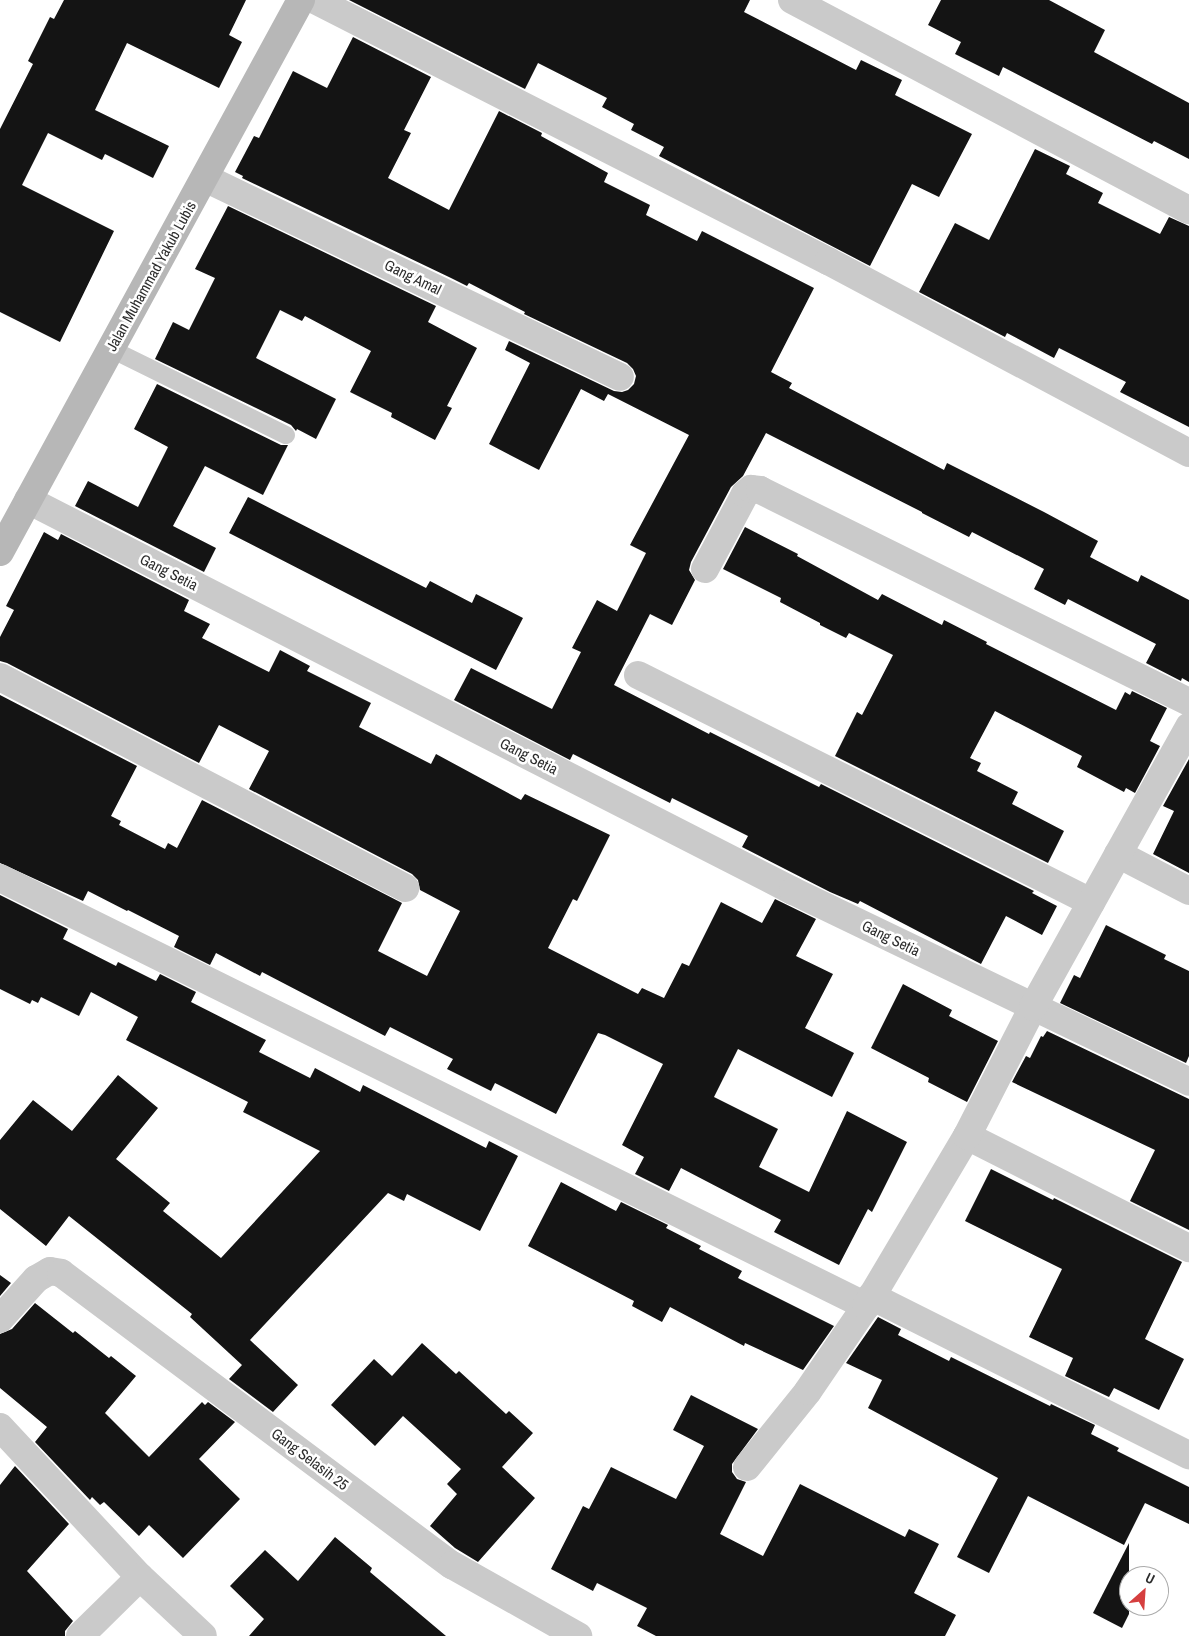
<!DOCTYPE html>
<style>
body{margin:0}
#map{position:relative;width:1189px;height:1636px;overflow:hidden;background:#fff;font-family:"Archivo Narrow",sans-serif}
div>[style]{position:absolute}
.building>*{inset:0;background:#141414}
.lane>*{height:18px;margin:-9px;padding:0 9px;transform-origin:9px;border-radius:9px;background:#cacaca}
.street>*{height:28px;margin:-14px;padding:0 14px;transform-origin:14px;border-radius:14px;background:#cacaca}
.secondary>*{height:28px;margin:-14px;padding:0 14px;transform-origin:14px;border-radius:14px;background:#b7b7b7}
span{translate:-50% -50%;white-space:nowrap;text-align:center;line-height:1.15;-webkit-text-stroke:5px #fff;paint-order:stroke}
.street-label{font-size:15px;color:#2d2d2d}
.north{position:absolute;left:1119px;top:1566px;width:50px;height:50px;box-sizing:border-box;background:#fff;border:1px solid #ababab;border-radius:50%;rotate:26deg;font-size:14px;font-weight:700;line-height:20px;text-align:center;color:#2d2d2d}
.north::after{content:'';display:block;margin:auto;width:18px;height:22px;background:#d53f3f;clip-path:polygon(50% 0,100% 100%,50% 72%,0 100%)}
</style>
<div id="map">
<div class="building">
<div style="clip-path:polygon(64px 0,246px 0,229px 35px,242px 42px,219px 88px,127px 43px,95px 110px,169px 146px,153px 178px,105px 154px,102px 160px,48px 133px,22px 185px,114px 231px,60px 342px,0 312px,0 129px,33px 64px,28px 61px,50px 17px,54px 19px)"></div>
<div style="clip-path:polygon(349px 0,750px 0,744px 12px,856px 70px,861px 60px,902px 80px,895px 95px,972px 134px,939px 197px,912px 184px,870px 266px,659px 156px,664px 147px,631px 130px,634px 124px,602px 107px,607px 98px,538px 63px,525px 89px)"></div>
<div style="clip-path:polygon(941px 0,1049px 0,1105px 30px,1094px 52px,1189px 103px,1189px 159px,1154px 141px,1152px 144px,1003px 67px,999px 76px,955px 54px,961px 42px,928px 25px)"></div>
<div style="clip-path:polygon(353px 37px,431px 77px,404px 130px,411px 133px,388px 178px,449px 210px,499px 111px,542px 133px,541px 136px,608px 173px,604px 182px,650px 205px,646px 215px,697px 241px,702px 231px,814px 288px,771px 372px,792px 383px,789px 388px,944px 470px,947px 463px,1044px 512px,1098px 541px,1090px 557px,1138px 582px,1141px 575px,1189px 600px,1189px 682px,1182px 678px,1181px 681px,1146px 663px,1156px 644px,1068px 599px,1065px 605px,1034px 589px,1044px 569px,972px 532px,969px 537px,922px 513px,922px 512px,766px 433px,743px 476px,731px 487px,691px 562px,689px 570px,695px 580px,672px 625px,650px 614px,614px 685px,709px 734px,710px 732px,819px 787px,821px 784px,1034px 891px,1032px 893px,1057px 906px,1042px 935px,1006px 916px,981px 964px,860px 901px,858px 904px,830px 892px,742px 847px,748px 836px,672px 798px,670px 803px,573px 754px,570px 760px,454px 700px,471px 668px,552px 709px,581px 652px,572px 648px,597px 600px,617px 611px,646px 553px,630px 545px,689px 435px,608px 394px,604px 401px,581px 389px,539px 470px,489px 444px,530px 363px,505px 350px,509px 341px,614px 391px,622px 392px,628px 390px,634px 384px,636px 376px,633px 369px,627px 363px,524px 314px,525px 312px,469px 283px,467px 286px,451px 278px,242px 178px,243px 176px,235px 172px,254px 136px,259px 138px,293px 71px,327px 88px)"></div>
<div style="clip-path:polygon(1035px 149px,1070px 166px,1066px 174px,1103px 193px,1098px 203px,1160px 234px,1169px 217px,1189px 226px,1189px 427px,1120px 392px,1126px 382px,1059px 348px,1054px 358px,1007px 333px,1005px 337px,919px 292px,955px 223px,989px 240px)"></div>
<div style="clip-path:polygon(228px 206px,436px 306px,428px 322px,477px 348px,447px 406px,452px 408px,435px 440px,391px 417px,392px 413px,350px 392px,371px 351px,305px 316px,302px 321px,280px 310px,256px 358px,336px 399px,316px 439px,297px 429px,296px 431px,291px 425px,155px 359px,173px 322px,189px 330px,215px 278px,195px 269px)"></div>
<div style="clip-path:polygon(157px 384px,281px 445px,288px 445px,263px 495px,205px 466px,173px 526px,216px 548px,204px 572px,75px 506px,88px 481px,138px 507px,168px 447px,134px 429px)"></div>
<div style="clip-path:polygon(248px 497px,426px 588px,430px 581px,472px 603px,476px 594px,523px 618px,496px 670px,229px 533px)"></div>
<div style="clip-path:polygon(745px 527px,798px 554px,797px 556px,878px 600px,882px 594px,942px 625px,944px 620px,987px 642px,986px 644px,1116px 710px,1125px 692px,1130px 695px,1132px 691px,1167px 708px,1150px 741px,1160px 746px,1135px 793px,1126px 788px,1124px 792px,1077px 767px,1082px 756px,995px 711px,970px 758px,981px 763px,977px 771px,1018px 792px,1012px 804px,1064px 831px,1048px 863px,835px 756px,857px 712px,862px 715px,893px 655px,849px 633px,846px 638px,820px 625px,820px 623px,780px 602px,781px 598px,723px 569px)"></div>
<div style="clip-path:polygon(44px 532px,58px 540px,61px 534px,189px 600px,184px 611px,210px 624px,202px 638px,269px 672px,280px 650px,310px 666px,307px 671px,371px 703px,359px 727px,431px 764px,436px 754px,521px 800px,525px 794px,610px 835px,577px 901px,573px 899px,548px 948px,638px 994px,642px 988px,664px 998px,682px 963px,689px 966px,721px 902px,762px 923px,775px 899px,816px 919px,796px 956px,833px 974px,805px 1028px,854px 1053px,832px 1097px,738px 1049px,714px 1097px,778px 1129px,759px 1167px,809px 1192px,847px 1111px,907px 1142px,872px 1212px,868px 1209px,839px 1265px,774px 1232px,781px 1220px,681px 1168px,669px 1191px,635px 1174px,644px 1157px,622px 1145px,663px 1064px,605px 1035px,598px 1033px,556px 1114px,495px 1083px,491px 1091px,447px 1069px,453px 1059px,390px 1027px,385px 1036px,262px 972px,260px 976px,216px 953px,210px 965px,174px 947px,179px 936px,128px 910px,127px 911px,88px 891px,83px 901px,0 863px,0 695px,137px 766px,111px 816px,121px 821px,119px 825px,165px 849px,168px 843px,177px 848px,202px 800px,402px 903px,378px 951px,427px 976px,460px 911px,420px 890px,418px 880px,412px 874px,249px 789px,269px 751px,219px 725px,199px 763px,7px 663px,0 661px,0 637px,14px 610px,6px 606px)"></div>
<div style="clip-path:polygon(1189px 759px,1189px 873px,1153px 854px,1174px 811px,1163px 806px)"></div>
<div style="clip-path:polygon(0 895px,68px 929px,63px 939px,116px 966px,118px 962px,156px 981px,160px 974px,196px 992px,191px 1002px,266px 1040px,259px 1052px,310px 1078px,315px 1068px,360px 1092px,363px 1085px,486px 1148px,489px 1141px,518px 1156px,480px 1231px,407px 1194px,404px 1201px,388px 1193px,250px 1340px,298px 1385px,273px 1412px,229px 1379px,242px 1365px,190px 1317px,192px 1314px,69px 1216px,46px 1246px,0 1209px,0 1140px,33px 1100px,72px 1131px,118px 1075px,158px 1108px,116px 1159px,170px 1203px,163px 1211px,221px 1258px,320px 1151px,243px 1112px,248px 1102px,126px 1040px,138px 1017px,91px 992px,79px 1016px,41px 997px,38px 1003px,32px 1000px,30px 1004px,0 989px)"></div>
<div style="clip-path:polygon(1106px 925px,1166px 955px,1164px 959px,1189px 971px,1189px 1056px,1186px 1063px,1060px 1003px,1074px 975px,1080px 978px)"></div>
<div style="clip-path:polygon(903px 984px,952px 1010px,949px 1016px,998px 1041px,967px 1102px,928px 1082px,929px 1078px,871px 1048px)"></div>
<div style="clip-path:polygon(1047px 1031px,1189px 1099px,1189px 1230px,1130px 1201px,1155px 1150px,1012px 1082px,1026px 1056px,1030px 1058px,1041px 1036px,1043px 1037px)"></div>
<div style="clip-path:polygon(991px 1169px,1053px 1200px,1054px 1198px,1182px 1262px,1145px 1339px,1184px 1359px,1159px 1410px,1114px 1388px,1109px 1397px,1065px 1376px,1073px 1358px,1029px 1337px,1062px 1269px,965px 1221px)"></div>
<div style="clip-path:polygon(561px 1182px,616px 1211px,621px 1202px,668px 1225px,666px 1228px,701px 1246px,699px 1249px,742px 1271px,738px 1278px,834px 1326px,803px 1370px,745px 1343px,744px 1346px,670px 1307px,662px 1322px,632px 1306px,634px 1301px,528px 1246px)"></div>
<div style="clip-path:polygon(0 1275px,11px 1283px,0 1296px)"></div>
<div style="clip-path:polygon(35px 1303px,73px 1333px,75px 1331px,109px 1358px,111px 1356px,136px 1376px,105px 1413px,149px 1457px,202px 1402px,205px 1405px,208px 1402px,235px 1422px,199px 1459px,240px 1499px,183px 1558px,149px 1525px,139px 1536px,104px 1502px,100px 1505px,92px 1497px,90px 1500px,35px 1442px,47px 1427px,0 1388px,0 1334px,12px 1329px)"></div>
<div style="clip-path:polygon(878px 1317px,901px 1329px,898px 1335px,949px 1361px,951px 1357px,1050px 1406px,1051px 1404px,1095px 1425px,1091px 1434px,1119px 1448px,1117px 1451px,1189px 1487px,1189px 1524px,1145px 1503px,1124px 1545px,1028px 1496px,989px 1573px,957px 1557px,998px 1478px,868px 1408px,882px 1380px,846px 1363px)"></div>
<div style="clip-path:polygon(422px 1343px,456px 1374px,459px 1371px,506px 1414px,509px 1411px,533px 1433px,502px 1467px,535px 1498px,478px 1562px,455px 1548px,430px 1526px,457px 1494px,447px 1484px,461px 1469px,403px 1416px,375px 1446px,331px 1405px,374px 1359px,392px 1376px)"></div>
<div style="clip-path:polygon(691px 1395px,758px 1429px,732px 1464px,732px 1472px,737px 1479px,746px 1482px,720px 1534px,763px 1556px,800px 1484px,905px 1537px,909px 1529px,939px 1544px,914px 1593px,956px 1615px,945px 1636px,656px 1636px,637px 1626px,647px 1608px,597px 1583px,593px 1591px,551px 1569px,583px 1506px,589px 1509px,611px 1467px,676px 1499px,704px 1446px,673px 1430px)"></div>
<div style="clip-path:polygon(15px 1466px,69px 1524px,27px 1571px,73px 1621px,65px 1631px,65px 1636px,0 1636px,0 1485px)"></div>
<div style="clip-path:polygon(335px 1537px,372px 1568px,370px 1572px,446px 1636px,249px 1636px,264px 1619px,230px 1586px,265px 1550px,298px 1581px)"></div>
<div style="clip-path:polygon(1129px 1543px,1129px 1614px,1122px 1628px,1093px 1613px)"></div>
</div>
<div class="lane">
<div style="left:111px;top:349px;width:195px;rotate:26.2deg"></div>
</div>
<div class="street">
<div style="left:315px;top:0;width:576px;rotate:26.97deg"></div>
<div style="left:828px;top:261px;width:409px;rotate:28deg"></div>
<div style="left:792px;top:0;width:449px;rotate:27.9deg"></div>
<div style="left:205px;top:178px;width:460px;rotate:25.6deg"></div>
<div style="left:28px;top:500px;width:859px;rotate:27.07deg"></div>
<div style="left:793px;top:891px;width:440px;rotate:25.7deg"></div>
<div style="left:705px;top:569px;width:85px;rotate:-61.9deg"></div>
<div style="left:745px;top:494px;width:8px;rotate:-40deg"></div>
<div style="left:751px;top:489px;width:9px;rotate:6deg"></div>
<div style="left:760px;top:490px;width:479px;rotate:26.3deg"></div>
<div style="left:638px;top:675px;width:507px;rotate:26.62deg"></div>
<div style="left:0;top:677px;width:457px;rotate:27.5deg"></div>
<div style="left:1118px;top:854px;width:80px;rotate:27.5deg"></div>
<div style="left:0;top:878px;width:966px;rotate:26.3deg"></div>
<div style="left:967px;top:1136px;width:249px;rotate:26.8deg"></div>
<div style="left:871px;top:1296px;width:356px;rotate:26.6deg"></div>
<div style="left:0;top:1319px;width:54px;rotate:-48deg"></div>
<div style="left:36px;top:1279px;width:16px;rotate:-30deg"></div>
<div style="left:50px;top:1271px;width:11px;rotate:10deg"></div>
<div style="left:61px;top:1273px;width:488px;rotate:36.8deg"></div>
<div style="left:452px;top:1565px;width:145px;rotate:29.4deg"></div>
<div style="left:0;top:1427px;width:205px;rotate:47deg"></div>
<div style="left:140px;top:1577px;width:86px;rotate:43.1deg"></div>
<div style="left:747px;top:1467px;width:97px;rotate:-51.2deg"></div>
<div style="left:808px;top:1391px;width:103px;rotate:-55.7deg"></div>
<div style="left:866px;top:1306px;width:198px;rotate:-59.3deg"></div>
<div style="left:967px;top:1136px;width:145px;rotate:-62.9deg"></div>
<div style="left:1033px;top:1007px;width:321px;rotate:-60.9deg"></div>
<div style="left:80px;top:1636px;width:84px;rotate:-44.5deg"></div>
</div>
<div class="secondary">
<div style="left:0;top:552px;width:629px;rotate:-61.4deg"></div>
</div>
<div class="street-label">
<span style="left:151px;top:276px;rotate:-61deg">Jalan Muhammad Yakub Lubis</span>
<span style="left:413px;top:277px;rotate:26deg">Gang Amal</span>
<span style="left:169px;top:572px;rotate:27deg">Gang Setia</span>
<span style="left:529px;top:756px;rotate:27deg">Gang Setia</span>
<span style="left:891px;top:938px;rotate:26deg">Gang Setia</span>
<span style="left:310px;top:1459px;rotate:37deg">Gang Selasih 25</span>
</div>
<div class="north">U</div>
</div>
